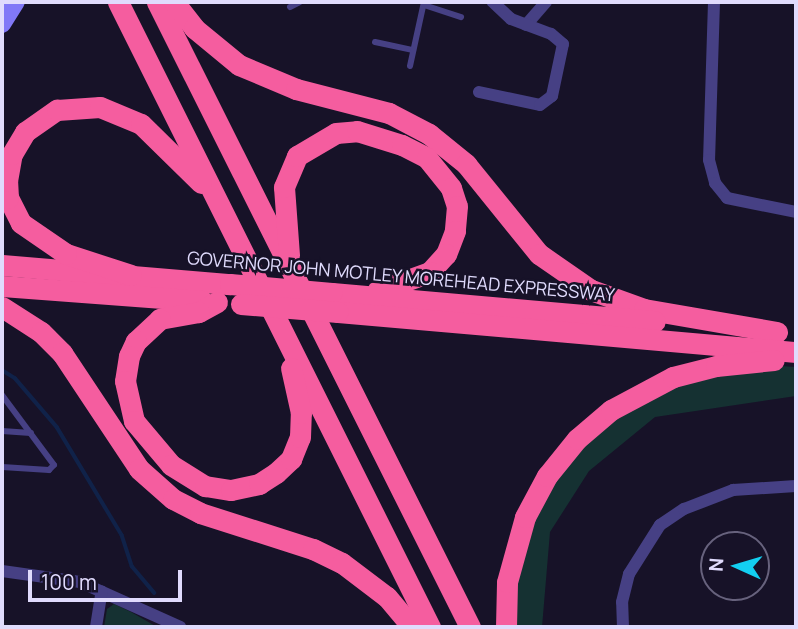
<!DOCTYPE html>
<style>
body{margin:0}
#map{position:relative;width:798px;height:629px;overflow:hidden;background:#171228;font-family:Manrope,sans-serif}
div>[style]{position:absolute}
.green>*{inset:0;background:#153132}
.stream>*{height:3.5px;margin:-1.75px;padding:0 1.75px;transform-origin:1.75px;border-radius:1.75px;background:#102249}
.lane>*{height:6px;margin:-3px;padding:0 3px;transform-origin:3px;border-radius:3px;background:#464084}
.street>*{height:12px;margin:-6px;padding:0 6px;transform-origin:6px;border-radius:6px;background:#464084}
.secondary>*{height:18px;margin:-9px;padding:0 9px;transform-origin:9px;border-radius:9px;background:#8178f7}
.highway>*{height:21px;margin:-10.5px;padding:0 10.5px;transform-origin:10.5px;border-radius:10.5px;background:#f55d9f}
.highway-bridge>*{height:21px;margin:-10.5px;padding:0 10.5px;transform-origin:10.5px;border-radius:10.5px;background:#f55d9f}
span{translate:-50% -50%;white-space:nowrap;text-align:center;line-height:1.15;-webkit-text-stroke:5px #171228;paint-order:stroke}
.street-label{font-size:18px;color:#e0dbfd}
.frame{position:absolute;inset:0;border:4px solid #e0dbfd;pointer-events:none}
.north{position:absolute;left:700px;top:531px;width:70px;height:70px;box-sizing:border-box;background:#171228;border:2px solid #67627d;border-radius:50%;rotate:274deg;font-size:19px;font-weight:700;line-height:28px;text-align:center;color:#e0dbfd}
.north::after{content:'';display:block;margin:auto;width:24px;height:32px;background:#13cff1;clip-path:polygon(50% 0,100% 100%,50% 72%,0 100%)}
.scale{position:absolute;left:28px;top:570px;width:154px;height:32px;box-sizing:border-box;border:4px solid #e0dbfd;border-top:0;padding-left:9px;font-size:21px;line-height:24px;white-space:nowrap;color:#e0dbfd;-webkit-text-stroke:5px #171228;paint-order:stroke}
</style>
<div id="map">
<div class="green">
<div style="clip-path:polygon(780px 366px,796px 367px,796px 396px,655px 417px,589px 471px,550px 532px,542px 627px,514px 627px,515px 584px,533px 518px,569px 458px,636px 402px,709px 373px)"></div>
<div style="clip-path:polygon(114px 604px,131px 612px,157px 627px,104px 627px,107px 609px)"></div>
</div>
<div class="stream">
<div style="left:2px;top:370px;width:15px;rotate:32deg"></div>
<div style="left:15px;top:378px;width:65px;rotate:49.4deg"></div>
<div style="left:57px;top:427px;width:126px;rotate:59deg"></div>
<div style="left:122px;top:535px;width:33px;rotate:72deg"></div>
<div style="left:132px;top:566px;width:35px;rotate:50deg"></div>
</div>
<div class="lane">
<div style="left:424px;top:5px;width:39px;rotate:18deg"></div>
<div style="left:290px;top:7px;width:11px;rotate:-27deg"></div>
<div style="left:375px;top:42px;width:39px;rotate:12deg"></div>
<div style="left:410px;top:66px;width:66px;rotate:-77.7deg"></div>
<div style="left:2px;top:395px;width:87px;rotate:53.4deg"></div>
<div style="left:54px;top:465px;width:7px;rotate:135deg"></div>
<div style="left:49px;top:470px;width:47px;rotate:-176.3deg"></div>
<div style="left:2px;top:431px;width:29px;rotate:4deg"></div>
</div>
<div class="street">
<div style="left:714px;top:2px;width:158px;rotate:91.8deg"></div>
<div style="left:709px;top:160px;width:24px;rotate:75deg"></div>
<div style="left:715px;top:183px;width:19px;rotate:51deg"></div>
<div style="left:727px;top:198px;width:70px;rotate:11.5deg"></div>
<div style="left:526px;top:25px;width:30px;rotate:-49deg"></div>
<div style="left:479px;top:92px;width:62px;rotate:12deg"></div>
<div style="left:540px;top:105px;width:15px;rotate:-37deg"></div>
<div style="left:552px;top:96px;width:53px;rotate:-78.1deg"></div>
<div style="left:563px;top:44px;width:16px;rotate:-140deg"></div>
<div style="left:551px;top:34px;width:43px;rotate:-159.4deg"></div>
<div style="left:511px;top:19px;width:25px;rotate:-137deg"></div>
<div style="left:2px;top:571px;width:79px;rotate:8deg"></div>
<div style="left:80px;top:582px;width:110px;rotate:24.2deg"></div>
<div style="left:96px;top:627px;width:36px;rotate:-81deg"></div>
<div style="left:623px;top:627px;width:25px;rotate:-92deg"></div>
<div style="left:622px;top:602px;width:29px;rotate:-76deg"></div>
<div style="left:629px;top:574px;width:58px;rotate:-57.7deg"></div>
<div style="left:660px;top:525px;width:29px;rotate:-34deg"></div>
<div style="left:684px;top:509px;width:53px;rotate:-21.2deg"></div>
<div style="left:733px;top:490px;width:63px;rotate:-3.6deg"></div>
</div>
<div class="secondary">
<div style="left:2px;top:24px;width:26px;rotate:-58deg"></div>
</div>
<div class="highway">
<div style="left:118px;top:2px;width:699px;rotate:63.47deg"></div>
<div style="left:157px;top:2px;width:699px;rotate:63.4deg"></div>
<div style="left:174px;top:2px;width:33px;rotate:52deg"></div>
<div style="left:194px;top:28px;width:58px;rotate:39.4deg"></div>
<div style="left:239px;top:65px;width:62px;rotate:22.8deg"></div>
<div style="left:296px;top:89px;width:96px;rotate:14.5deg"></div>
<div style="left:389px;top:113px;width:45px;rotate:27.7deg"></div>
<div style="left:429px;top:134px;width:48px;rotate:39deg"></div>
<div style="left:466px;top:164px;width:116px;rotate:51deg"></div>
<div style="left:539px;top:254px;width:63px;rotate:34.7deg"></div>
<div style="left:591px;top:290px;width:56px;rotate:19.7deg"></div>
<div style="left:644px;top:309px;width:135px;rotate:9.8deg"></div>
<div style="left:289px;top:255px;width:68px;rotate:-94.2deg"></div>
<div style="left:284px;top:187px;width:34px;rotate:-67deg"></div>
<div style="left:297px;top:156px;width:45px;rotate:-30.5deg"></div>
<div style="left:336px;top:133px;width:21px;rotate:-5deg"></div>
<div style="left:357px;top:131px;width:47px;rotate:17.3deg"></div>
<div style="left:402px;top:145px;width:28px;rotate:27deg"></div>
<div style="left:427px;top:158px;width:38px;rotate:51deg"></div>
<div style="left:451px;top:188px;width:19px;rotate:72deg"></div>
<div style="left:457px;top:206px;width:25px;rotate:95deg"></div>
<div style="left:455px;top:231px;width:25px;rotate:111deg"></div>
<div style="left:446px;top:254px;width:24px;rotate:132deg"></div>
<div style="left:430px;top:272px;width:56px;rotate:160.3deg"></div>
<div style="left:2px;top:265px;width:229px;rotate:4.8deg"></div>
<div style="left:131px;top:275px;width:68px;rotate:-162.1deg"></div>
<div style="left:66px;top:254px;width:55px;rotate:-145.4deg"></div>
<div style="left:21px;top:223px;width:28px;rotate:-117deg"></div>
<div style="left:8px;top:198px;width:17px;rotate:-93deg"></div>
<div style="left:7px;top:181px;width:27px;rotate:-80deg"></div>
<div style="left:12px;top:154px;width:26px;rotate:-59deg"></div>
<div style="left:25px;top:132px;width:39px;rotate:-35deg"></div>
<div style="left:57px;top:110px;width:43px;rotate:-4deg"></div>
<div style="left:100px;top:107px;width:44px;rotate:22.5deg"></div>
<div style="left:141px;top:124px;width:84px;rotate:44.5deg"></div>
<div style="left:2px;top:286px;width:201px;rotate:4.3deg"></div>
<div style="left:332px;top:293px;width:324px;rotate:5deg"></div>
<div style="left:217px;top:302px;width:21px;rotate:151deg"></div>
<div style="left:199px;top:312px;width:40px;rotate:170deg"></div>
<div style="left:160px;top:319px;width:33px;rotate:137deg"></div>
<div style="left:136px;top:341px;width:17px;rotate:115deg"></div>
<div style="left:129px;top:356px;width:25px;rotate:99deg"></div>
<div style="left:125px;top:381px;width:41px;rotate:77.3deg"></div>
<div style="left:134px;top:421px;width:57px;rotate:49.9deg"></div>
<div style="left:171px;top:465px;width:40px;rotate:32deg"></div>
<div style="left:205px;top:486px;width:26px;rotate:9deg"></div>
<div style="left:231px;top:490px;width:29px;rotate:-12deg"></div>
<div style="left:259px;top:484px;width:20px;rotate:-33deg"></div>
<div style="left:276px;top:473px;width:21px;rotate:-43deg"></div>
<div style="left:291px;top:459px;width:24px;rotate:-68deg"></div>
<div style="left:300px;top:437px;width:24px;rotate:-88deg"></div>
<div style="left:301px;top:413px;width:46px;rotate:-102.5deg"></div>
<div style="left:2px;top:307px;width:46px;rotate:32.7deg"></div>
<div style="left:41px;top:332px;width:30px;rotate:45deg"></div>
<div style="left:62px;top:353px;width:139px;rotate:56.4deg"></div>
<div style="left:139px;top:469px;width:45px;rotate:41.4deg"></div>
<div style="left:173px;top:499px;width:30px;rotate:27deg"></div>
<div style="left:200px;top:513px;width:119px;rotate:17.7deg"></div>
<div style="left:313px;top:549px;width:32px;rotate:26deg"></div>
<div style="left:342px;top:563px;width:56px;rotate:37.1deg"></div>
<div style="left:387px;top:597px;width:39px;rotate:50deg"></div>
<div style="left:338px;top:312px;width:460px;rotate:5deg"></div>
<div style="left:506px;top:627px;width:45px;rotate:-88.7deg"></div>
<div style="left:507px;top:582px;width:67px;rotate:-74.5deg"></div>
<div style="left:525px;top:517px;width:47px;rotate:-61.8deg"></div>
<div style="left:547px;top:476px;width:48px;rotate:-51deg"></div>
<div style="left:577px;top:439px;width:45px;rotate:-40.5deg"></div>
<div style="left:611px;top:410px;width:70px;rotate:-28deg"></div>
<div style="left:673px;top:377px;width:44px;rotate:-14.3deg"></div>
<div style="left:716px;top:366px;width:58px;rotate:-5.9deg"></div>
</div>
<div class="highway-bridge">
<div style="left:230px;top:284px;width:102px;rotate:5deg"></div>
<div style="left:241px;top:304px;width:97px;rotate:4.7deg"></div>
</div>
<div class="street-label">
<span style="left:401px;top:276px;rotate:5deg">GOVERNOR JOHN MOTLEY MOREHEAD EXPRESSWAY</span>
</div>
<div class="frame"></div>
<div class="north">N</div>
<div class="scale">100 m</div>
</div>
